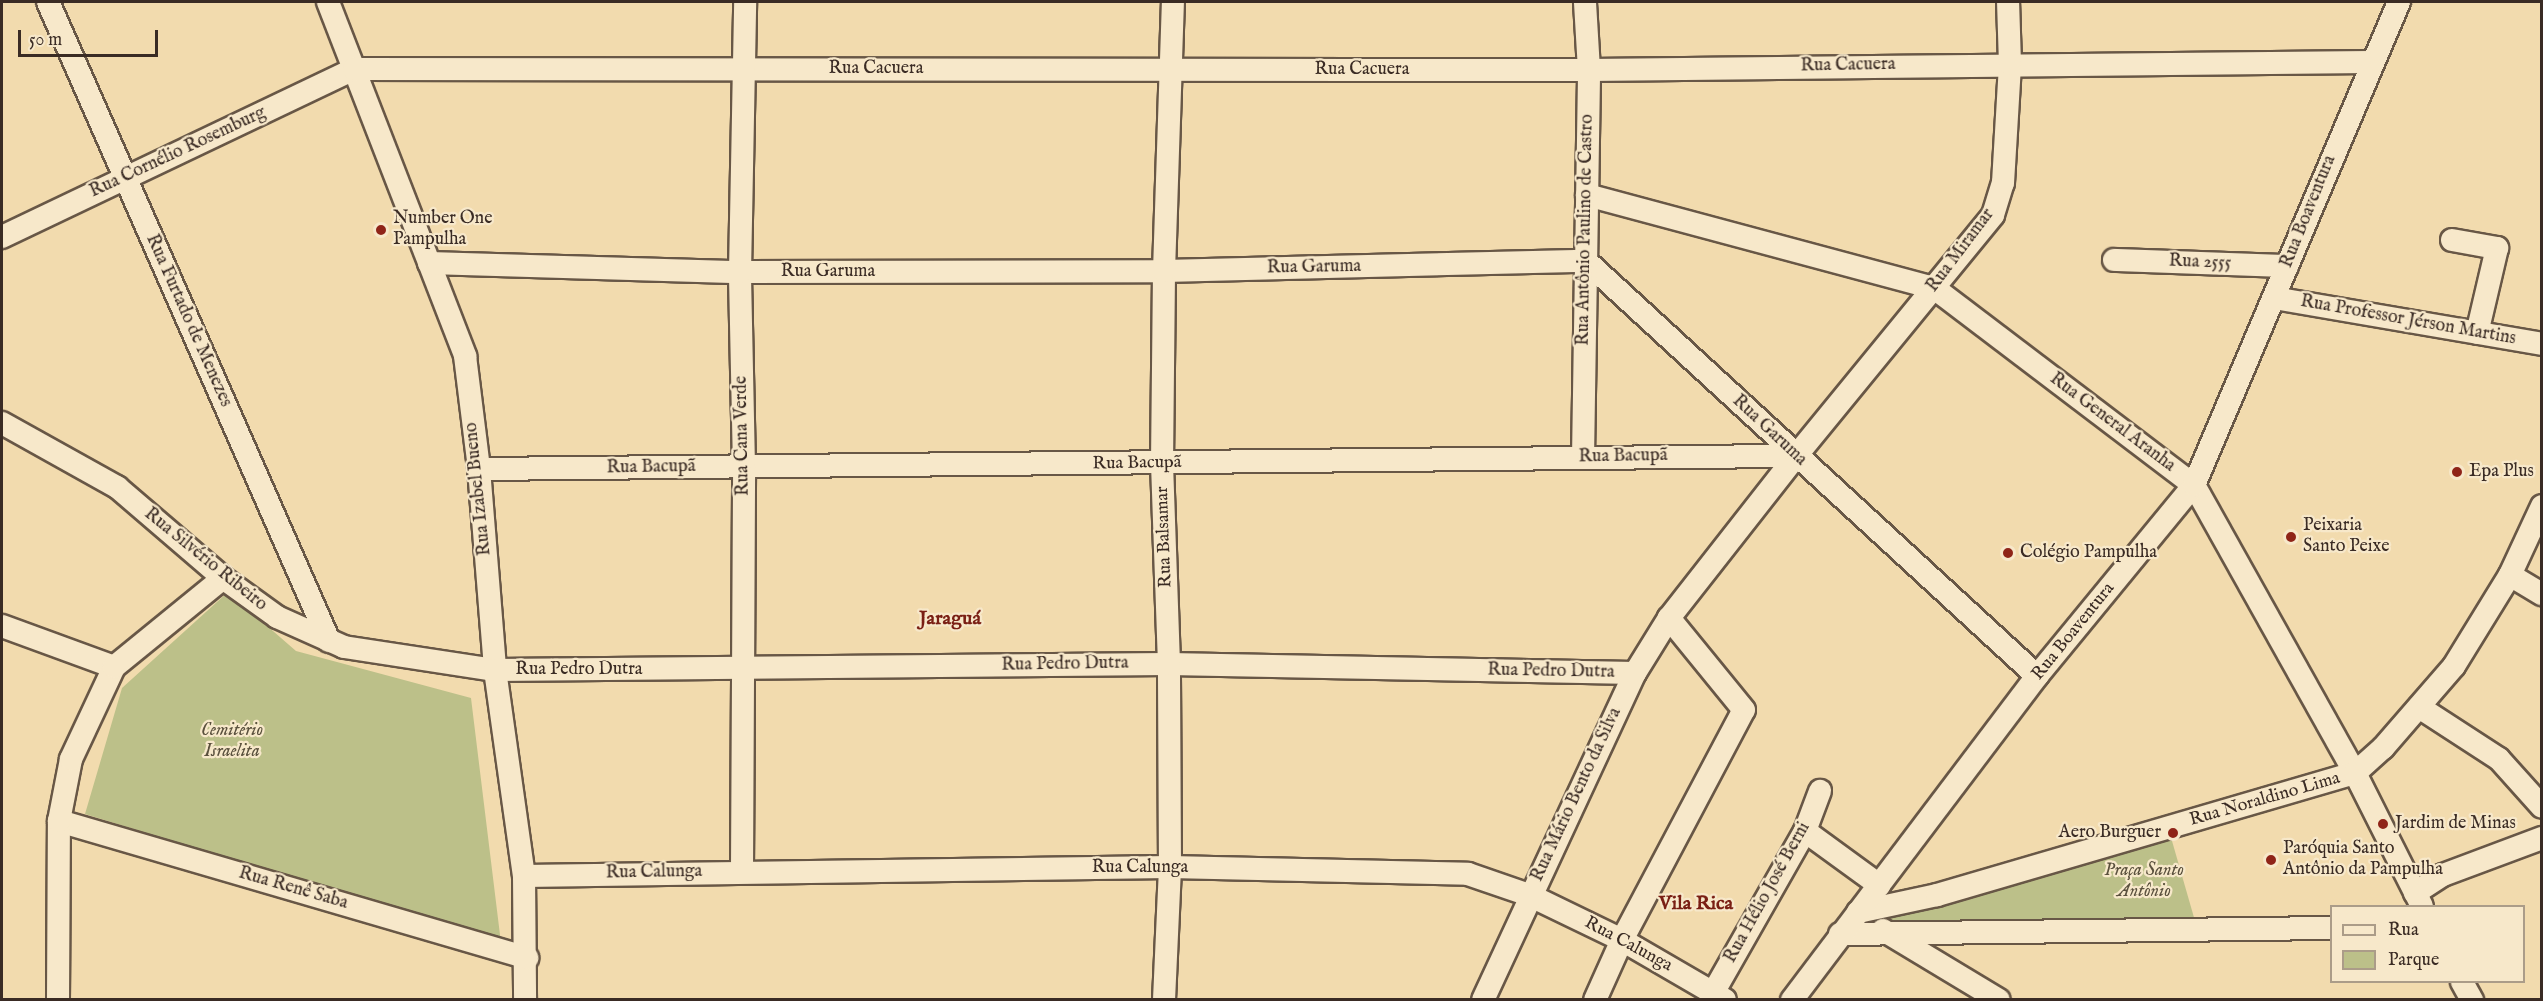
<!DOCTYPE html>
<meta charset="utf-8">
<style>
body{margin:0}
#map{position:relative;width:2543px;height:1001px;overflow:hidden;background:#f2dbae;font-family:"IM FELL English",serif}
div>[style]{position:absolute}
.green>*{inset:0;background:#bcc089}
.roads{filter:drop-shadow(2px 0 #685746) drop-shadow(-2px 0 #685746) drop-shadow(0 2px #685746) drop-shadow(0 -2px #685746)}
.minor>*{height:22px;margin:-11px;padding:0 11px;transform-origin:11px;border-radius:11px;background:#f7e8ca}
.dots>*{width:16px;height:16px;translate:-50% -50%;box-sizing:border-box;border:3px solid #f7e8ca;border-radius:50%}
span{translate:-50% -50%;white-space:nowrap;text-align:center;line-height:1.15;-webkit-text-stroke:4.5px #f7e8ca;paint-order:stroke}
.street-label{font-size:18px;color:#3a2b24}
.poi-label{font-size:18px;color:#3a2b24}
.left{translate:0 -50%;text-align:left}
.right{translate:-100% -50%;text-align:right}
.park-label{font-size:18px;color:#5a503d;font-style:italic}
.neighbourhood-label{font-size:20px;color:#7a1f14;font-weight:700}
.frame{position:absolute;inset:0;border:3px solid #3a2b24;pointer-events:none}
.legend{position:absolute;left:2330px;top:905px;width:195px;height:78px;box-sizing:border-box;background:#f7e8ca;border:2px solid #ab9c88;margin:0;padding:8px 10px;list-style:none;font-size:18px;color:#3a2b24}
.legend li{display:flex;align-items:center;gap:12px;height:30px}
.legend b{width:30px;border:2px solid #ab9c88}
.scale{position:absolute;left:18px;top:30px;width:140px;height:27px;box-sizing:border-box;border:3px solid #3a2b24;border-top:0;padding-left:8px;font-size:18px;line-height:21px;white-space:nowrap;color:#3a2b24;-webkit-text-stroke:4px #f7e8ca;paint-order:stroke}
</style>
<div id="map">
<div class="green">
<div style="clip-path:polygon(228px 592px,296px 651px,471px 698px,501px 943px,85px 814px,122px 688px)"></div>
<div style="clip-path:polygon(2170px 834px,2195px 921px,1870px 921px)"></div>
</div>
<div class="roads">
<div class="minor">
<div style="left:48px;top:2px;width:698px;rotate:66.26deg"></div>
<div style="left:328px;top:2px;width:380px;rotate:68.8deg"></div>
<div style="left:465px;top:356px;width:114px;rotate:82.9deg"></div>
<div style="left:479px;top:469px;width:202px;rotate:85.4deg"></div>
<div style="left:495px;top:670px;width:208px;rotate:82deg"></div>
<div style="left:524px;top:876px;width:124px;rotate:89.5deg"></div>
<div style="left:1587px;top:195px;width:359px;rotate:15deg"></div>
<div style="left:1934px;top:288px;width:326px;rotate:37.2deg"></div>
<div style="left:2194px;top:485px;width:330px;rotate:60.8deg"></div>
<div style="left:2355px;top:773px;width:149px;rotate:63.3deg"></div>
<div style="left:2px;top:237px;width:390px;rotate:-25.5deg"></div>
<div style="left:354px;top:69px;width:1235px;rotate:0.05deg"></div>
<div style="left:1589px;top:70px;width:781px;rotate:-0.59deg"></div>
<div style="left:2452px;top:240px;width:46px;rotate:10.1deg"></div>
<div style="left:2497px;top:248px;width:87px;rotate:103.2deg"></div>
<div style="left:2114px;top:260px;width:173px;rotate:2deg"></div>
<div style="left:429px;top:263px;width:311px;rotate:1.7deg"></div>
<div style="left:740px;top:272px;width:424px;rotate:-0.1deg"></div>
<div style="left:1164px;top:271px;width:422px;rotate:-1.4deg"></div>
<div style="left:1586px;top:261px;width:613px;rotate:42.62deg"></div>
<div style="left:2274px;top:298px;width:272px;rotate:9.7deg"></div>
<div style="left:2px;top:423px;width:132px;rotate:29.1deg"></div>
<div style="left:117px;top:487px;width:140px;rotate:40.6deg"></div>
<div style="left:223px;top:578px;width:67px;rotate:35.8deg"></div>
<div style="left:277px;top:617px;width:73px;rotate:24.1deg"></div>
<div style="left:344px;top:647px;width:153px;rotate:8.7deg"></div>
<div style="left:495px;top:670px;width:674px;rotate:-0.51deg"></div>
<div style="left:1169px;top:664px;width:466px;rotate:1.1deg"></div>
<div style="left:1583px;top:458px;width:388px;rotate:-89.1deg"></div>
<div style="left:1589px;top:70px;width:68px;rotate:-93.4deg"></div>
<div style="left:479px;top:469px;width:1317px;rotate:-0.57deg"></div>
<div style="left:2510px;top:575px;width:37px;rotate:31deg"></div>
<div style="left:2px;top:626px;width:119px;rotate:20.1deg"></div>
<div style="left:2419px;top:707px;width:95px;rotate:33deg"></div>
<div style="left:2499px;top:759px;width:64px;rotate:48.1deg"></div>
<div style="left:59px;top:821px;width:488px;rotate:16.3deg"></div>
<div style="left:1805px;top:831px;width:92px;rotate:36.1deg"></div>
<div style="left:742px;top:871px;width:404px;rotate:-89.7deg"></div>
<div style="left:744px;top:467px;width:195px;rotate:-91.2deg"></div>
<div style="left:740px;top:272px;width:270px;rotate:-88.9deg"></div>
<div style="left:524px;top:876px;width:646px;rotate:-0.8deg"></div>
<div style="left:1170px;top:867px;width:298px;rotate:1.3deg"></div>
<div style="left:1468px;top:874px;width:65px;rotate:19deg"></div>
<div style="left:1529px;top:895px;width:103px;rotate:25.8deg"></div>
<div style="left:1622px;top:940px;width:119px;rotate:30.2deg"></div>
<div style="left:2415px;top:893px;width:33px;rotate:-33deg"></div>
<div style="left:2443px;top:875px;width:106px;rotate:-20.5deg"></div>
<div style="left:1858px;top:912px;width:81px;rotate:-12.1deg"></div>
<div style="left:1937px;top:895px;width:435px;rotate:-16.3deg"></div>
<div style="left:2355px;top:773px;width:38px;rotate:-42deg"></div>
<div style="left:2383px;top:748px;width:108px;rotate:-49.1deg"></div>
<div style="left:2454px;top:666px;width:107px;rotate:-58.4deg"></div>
<div style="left:2510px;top:575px;width:76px;rotate:-65.1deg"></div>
<div style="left:1883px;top:930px;width:135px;rotate:31.1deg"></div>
<div style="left:1840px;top:934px;width:492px;rotate:-0.7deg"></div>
<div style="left:2462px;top:982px;width:21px;rotate:61deg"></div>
<div style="left:1713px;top:993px;width:186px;rotate:-60.4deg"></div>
<div style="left:1805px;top:831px;width:43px;rotate:-69.4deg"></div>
<div style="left:58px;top:1000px;width:179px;rotate:-89.7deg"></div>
<div style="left:59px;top:821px;width:63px;rotate:-79deg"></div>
<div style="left:71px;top:759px;width:102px;rotate:-64.9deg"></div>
<div style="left:114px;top:667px;width:141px;rotate:-39.2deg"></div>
<div style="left:1164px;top:1000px;width:133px;rotate:-87.4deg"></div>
<div style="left:1170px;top:867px;width:203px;rotate:-90.3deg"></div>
<div style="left:1169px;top:664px;width:200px;rotate:-92deg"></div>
<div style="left:1162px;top:464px;width:193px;rotate:-89.4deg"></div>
<div style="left:1164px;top:271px;width:269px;rotate:-88.1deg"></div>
<div style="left:1483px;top:1000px;width:361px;rotate:-65.1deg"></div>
<div style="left:1635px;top:673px;width:65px;rotate:-58.3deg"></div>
<div style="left:1669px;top:618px;width:206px;rotate:-51.9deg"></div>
<div style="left:1796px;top:456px;width:311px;rotate:-50.7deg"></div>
<div style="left:1993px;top:215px;width:34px;rotate:-73deg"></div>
<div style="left:2003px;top:183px;width:119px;rotate:-86.6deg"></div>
<div style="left:2010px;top:64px;width:62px;rotate:-91.8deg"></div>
<div style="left:1595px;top:1000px;width:66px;rotate:-65.8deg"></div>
<div style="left:1622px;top:940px;width:260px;rotate:-62.1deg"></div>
<div style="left:1744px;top:710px;width:119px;rotate:-129.2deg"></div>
<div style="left:1792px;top:1000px;width:406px;rotate:-52.9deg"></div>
<div style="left:2037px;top:676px;width:247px;rotate:-50.6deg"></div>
<div style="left:2194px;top:485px;width:525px;rotate:-67deg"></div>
</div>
</div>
<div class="dots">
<div style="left:381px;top:230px;background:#8f2418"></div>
<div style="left:2457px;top:472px;background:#8f2418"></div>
<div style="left:2291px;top:537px;background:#8f2418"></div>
<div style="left:2008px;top:553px;background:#8f2418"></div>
<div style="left:2383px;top:824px;background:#8f2418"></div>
<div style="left:2173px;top:833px;background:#8f2418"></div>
<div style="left:2271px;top:860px;background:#8f2418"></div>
</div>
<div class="street-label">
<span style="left:1848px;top:66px;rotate:-1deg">Rua Cacuera</span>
<span style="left:876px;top:69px">Rua Cacuera</span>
<span style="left:1362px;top:70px">Rua Cacuera</span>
<span style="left:178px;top:153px;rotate:-25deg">Rua Cornélio Rosemburg</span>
<span style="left:2309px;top:212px;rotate:-68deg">Rua Boaventura</span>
<span style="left:1586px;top:230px;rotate:-89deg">Rua Antônio Paulino de Castro</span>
<span style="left:1961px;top:251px;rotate:-53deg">Rua Miramar</span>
<span style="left:2200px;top:263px;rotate:2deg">Rua 2555</span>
<span style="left:1314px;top:268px;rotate:-1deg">Rua Garuma</span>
<span style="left:828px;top:272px">Rua Garuma</span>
<span style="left:188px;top:321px;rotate:66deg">Rua Furtado de Menezes</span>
<span style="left:2408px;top:321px;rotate:10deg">Rua Professor Jérson Martins</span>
<span style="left:2112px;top:423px;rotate:37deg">Rua General Aranha</span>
<span style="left:1769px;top:431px;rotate:43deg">Rua Garuma</span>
<span style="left:743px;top:436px;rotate:-91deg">Rua Cana Verde</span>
<span style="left:1623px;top:457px;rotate:-1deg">Rua Bacupã</span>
<span style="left:1137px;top:464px;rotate:-1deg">Rua Bacupã</span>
<span style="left:651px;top:468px;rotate:-1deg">Rua Bacupã</span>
<span style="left:479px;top:489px;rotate:-96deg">Rua Izabel Bueno</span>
<span style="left:1165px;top:537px;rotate:-92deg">Rua Balsamar</span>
<span style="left:205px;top:560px;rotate:39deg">Rua Silvério Ribeiro</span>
<span style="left:2074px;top:632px;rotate:-51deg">Rua Boaventura</span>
<span style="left:1065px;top:665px;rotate:-1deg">Rua Pedro Dutra</span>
<span style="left:579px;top:670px">Rua Pedro Dutra</span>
<span style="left:1551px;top:672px;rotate:1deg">Rua Pedro Dutra</span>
<span style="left:1577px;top:795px;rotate:-65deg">Rua Mário Bento da Silva</span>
<span style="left:2265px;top:800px;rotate:-16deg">Rua Noraldino Lima</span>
<span style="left:1140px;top:868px">Rua Calunga</span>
<span style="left:654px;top:873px;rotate:-1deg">Rua Calunga</span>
<span style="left:293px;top:889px;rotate:16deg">Rua Renê Saba</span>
<span style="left:1768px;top:893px;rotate:-61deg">Rua Hélio José Berni</span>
<span style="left:1628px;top:945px;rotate:28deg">Rua Calunga</span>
</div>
<div class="poi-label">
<span class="left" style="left:393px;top:230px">Number One<br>Pampulha</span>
<span class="left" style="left:2469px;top:472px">Epa Plus</span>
<span class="left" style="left:2303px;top:537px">Peixaria<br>Santo Peixe</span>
<span class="left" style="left:2020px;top:553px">Colégio Pampulha</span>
<span class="left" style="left:2395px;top:824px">Jardim de Minas</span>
<span class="right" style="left:2161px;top:833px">Aero Burguer</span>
<span class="left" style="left:2283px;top:860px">Paróquia Santo<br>Antônio da Pampulha</span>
</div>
<div class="park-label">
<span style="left:232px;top:742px">Cemitério<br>Israelita</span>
<span style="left:2144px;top:882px">Praça Santo<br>Antônio</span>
</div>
<div class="neighbourhood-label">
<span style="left:950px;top:618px">Jaraguá</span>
<span style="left:1696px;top:903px">Vila Rica</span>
</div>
<div class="frame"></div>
<ul class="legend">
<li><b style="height:8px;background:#f7e8ca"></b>Rua</li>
<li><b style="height:16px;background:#bcc089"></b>Parque</li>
</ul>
<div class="scale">50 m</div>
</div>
